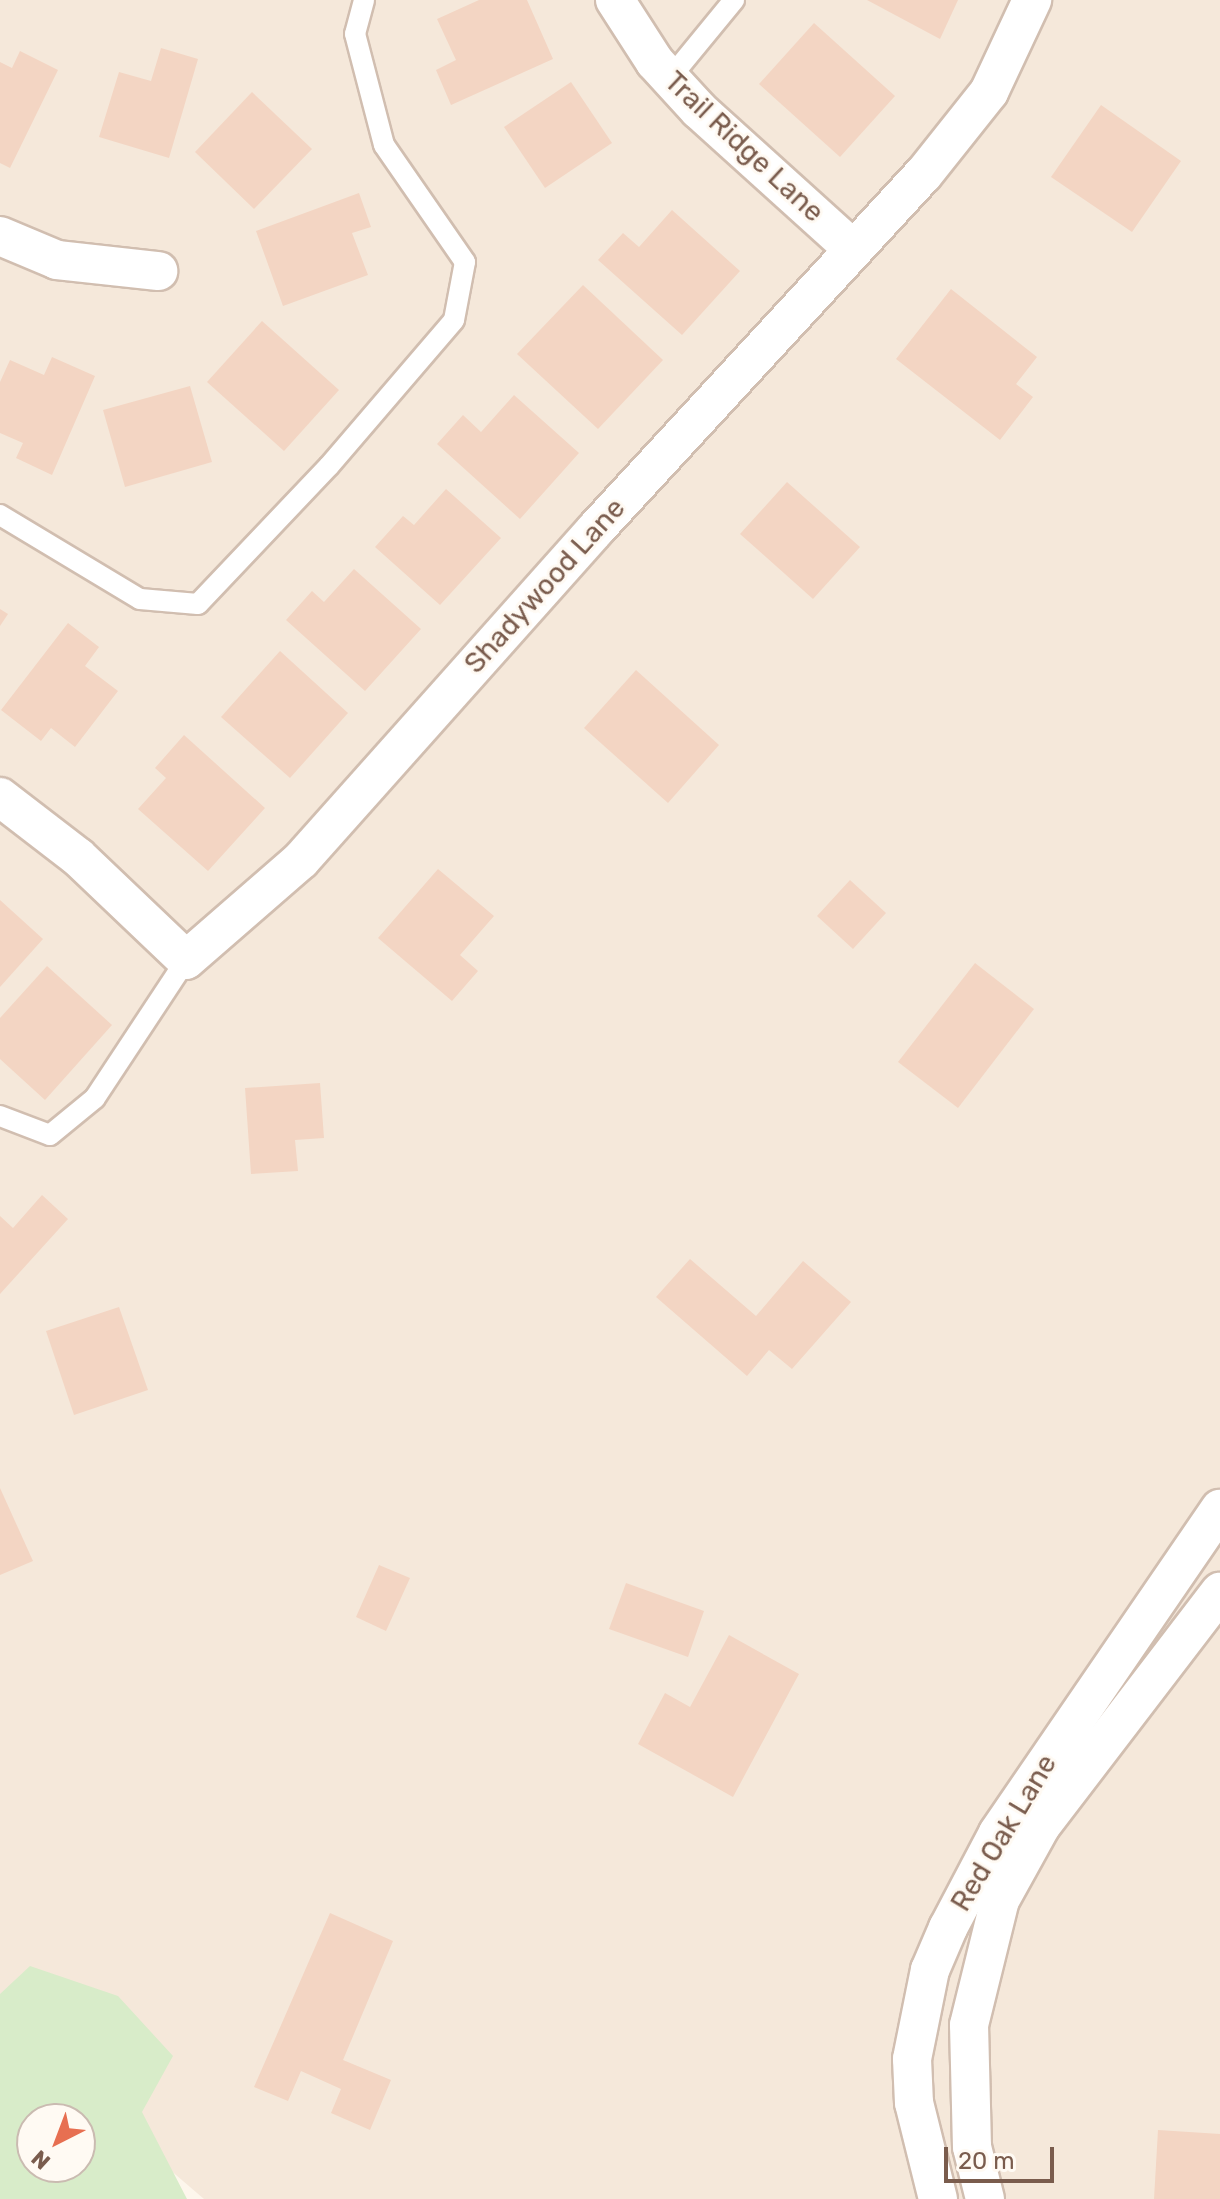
<!DOCTYPE html>
<style>
body{margin:0}
#map{position:relative;width:1220px;height:2199px;overflow:hidden;background:#fdf6ec;font-family:Rubik,sans-serif}
div>[style]{position:absolute}
.residential>*{inset:0;background:#f5e8da}
.green>*{inset:0;background:#d8ecc9}
.building>*{inset:0;background:#f3d5c3}
.roads{filter:drop-shadow(2px 0 #d1beb0) drop-shadow(-2px 0 #d1beb0) drop-shadow(0 2px #d1beb0) drop-shadow(0 -2px #d1beb0)}
.service>*{height:20px;margin:-10px;padding:0 10px;transform-origin:10px;border-radius:10px;background:#fff}
.minor>*{height:38px;margin:-19px;padding:0 19px;transform-origin:19px;border-radius:19px;background:#fff}
span{translate:-50% -50%;white-space:nowrap;text-align:center;line-height:1.15;-webkit-text-stroke:6px #fffaf3;paint-order:stroke}
.street-label{font-size:28px;color:#7a5c4d}
.north{position:absolute;left:16px;top:2103px;width:80px;height:80px;box-sizing:border-box;background:#fffaf3;border:2px solid #cabbb1;border-radius:50%;rotate:222deg;font-size:22px;font-weight:700;line-height:32px;text-align:center;color:#7a5c4d}
.north::after{content:'';display:block;margin:auto;width:28px;height:36px;background:#e76f51;clip-path:polygon(50% 0,100% 100%,50% 72%,0 100%)}
.scale{position:absolute;left:944px;top:2147px;width:110px;height:36px;box-sizing:border-box;border:4px solid #7a5c4d;border-top:0;padding-left:10px;font-size:24px;line-height:28px;white-space:nowrap;color:#7a5c4d;-webkit-text-stroke:6px #fffaf3;paint-order:stroke}
</style>
<div id="map">
<div class="residential">
<div style="clip-path:polygon(0 0,1220px 0,1220px 2199px,204px 2199px,0 2024px)"></div>
</div>
<div class="green">
<div style="clip-path:polygon(evenodd,30px 1966px,118px 1996px,173px 2056px,142px 2112px,187px 2199px,0 2199px,0 1994px,30px 1966px,32px 2119px,80px 2119px,80px 2167px,32px 2167px,32px 2119px)"></div>
</div>
<div class="building">
<div style="clip-path:polygon(479px 0,527px 0,553px 59px,451px 105px,436px 70px,456px 60px,437px 19px)"></div>
<div style="clip-path:polygon(867px 0,958px 0,940px 39px)"></div>
<div style="clip-path:polygon(814px 23px,895px 96px,840px 157px,759px 84px)"></div>
<div style="clip-path:polygon(161px 48px,198px 59px,169px 158px,99px 137px,119px 72px,151px 81px)"></div>
<div style="clip-path:polygon(20px 51px,58px 70px,10px 168px,0 163px,0 62px,12px 68px)"></div>
<div style="clip-path:polygon(571px 82px,612px 143px,545px 188px,504px 127px)"></div>
<div style="clip-path:polygon(252px 92px,312px 149px,254px 209px,195px 152px)"></div>
<div style="clip-path:polygon(1101px 105px,1181px 161px,1132px 232px,1051px 177px)"></div>
<div style="clip-path:polygon(359px 193px,371px 227px,352px 233px,368px 275px,283px 306px,256px 231px)"></div>
<div style="clip-path:polygon(672px 210px,740px 271px,682px 335px,598px 260px,623px 233px,639px 247px)"></div>
<div style="clip-path:polygon(583px 285px,663px 360px,598px 429px,517px 354px)"></div>
<div style="clip-path:polygon(951px 289px,1037px 357px,1016px 384px,1033px 397px,1000px 440px,896px 359px)"></div>
<div style="clip-path:polygon(262px 321px,339px 390px,284px 451px,207px 382px)"></div>
<div style="clip-path:polygon(52px 357px,95px 376px,52px 475px,16px 458px,23px 443px,0 433px,0 382px,10px 360px,44px 375px)"></div>
<div style="clip-path:polygon(190px 386px,212px 462px,125px 487px,103px 410px)"></div>
<div style="clip-path:polygon(514px 395px,579px 453px,520px 519px,437px 444px,463px 415px,481px 432px)"></div>
<div style="clip-path:polygon(787px 482px,860px 547px,813px 599px,740px 534px)"></div>
<div style="clip-path:polygon(446px 489px,501px 538px,440px 605px,375px 547px,403px 516px,414px 525px)"></div>
<div style="clip-path:polygon(354px 569px,421px 629px,365px 691px,286px 620px,312px 591px,324px 602px)"></div>
<div style="clip-path:polygon(0 609px,8px 614px,0 626px)"></div>
<div style="clip-path:polygon(68px 623px,99px 647px,85px 666px,118px 691px,75px 747px,51px 728px,41px 741px,1px 710px)"></div>
<div style="clip-path:polygon(280px 651px,348px 713px,290px 778px,221px 717px)"></div>
<div style="clip-path:polygon(636px 670px,719px 745px,668px 803px,584px 728px)"></div>
<div style="clip-path:polygon(184px 735px,265px 808px,208px 871px,138px 809px,166px 778px,155px 768px)"></div>
<div style="clip-path:polygon(438px 869px,494px 916px,460px 955px,478px 971px,452px 1001px,378px 938px)"></div>
<div style="clip-path:polygon(850px 880px,886px 913px,853px 949px,817px 916px)"></div>
<div style="clip-path:polygon(0 900px,43px 939px,0 987px)"></div>
<div style="clip-path:polygon(975px 963px,1034px 1009px,958px 1108px,898px 1062px)"></div>
<div style="clip-path:polygon(47px 966px,112px 1025px,45px 1100px,0 1059px,0 1018px)"></div>
<div style="clip-path:polygon(320px 1083px,324px 1138px,295px 1140px,298px 1171px,251px 1174px,245px 1088px)"></div>
<div style="clip-path:polygon(42px 1195px,68px 1219px,0 1294px,0 1216px,13px 1228px)"></div>
<div style="clip-path:polygon(690px 1259px,756px 1316px,803px 1261px,851px 1302px,792px 1369px,769px 1350px,747px 1376px,656px 1297px)"></div>
<div style="clip-path:polygon(119px 1307px,148px 1390px,74px 1415px,46px 1331px)"></div>
<div style="clip-path:polygon(0 1488px,33px 1561px,0 1575px)"></div>
<div style="clip-path:polygon(379px 1565px,410px 1578px,386px 1631px,356px 1617px)"></div>
<div style="clip-path:polygon(626px 1583px,704px 1611px,688px 1657px,609px 1629px)"></div>
<div style="clip-path:polygon(729px 1635px,799px 1674px,733px 1797px,638px 1744px,665px 1693px,690px 1707px)"></div>
<div style="clip-path:polygon(330px 1913px,393px 1941px,343px 2060px,391px 2080px,370px 2130px,331px 2113px,341px 2089px,301px 2071px,288px 2101px,254px 2087px)"></div>
<div style="clip-path:polygon(1158px 2130px,1220px 2134px,1220px 2199px,1154px 2199px)"></div>
</div>
<div class="roads">
<div class="service">
<div style="left:670px;top:78px;width:101px;rotate:-50.6deg"></div>
<div style="left:0;top:515px;width:163px;rotate:31deg"></div>
<div style="left:140px;top:599px;width:58px;rotate:4.9deg"></div>
<div style="left:198px;top:604px;width:190px;rotate:-46.5deg"></div>
<div style="left:329px;top:466px;width:192px;rotate:-49.4deg"></div>
<div style="left:454px;top:320px;width:59px;rotate:-79.3deg"></div>
<div style="left:465px;top:262px;width:142px;rotate:-124.7deg"></div>
<div style="left:384px;top:145px;width:115px;rotate:-104.6deg"></div>
<div style="left:355px;top:34px;width:35px;rotate:-75deg"></div>
<div style="left:0;top:1116px;width:53px;rotate:20.8deg"></div>
<div style="left:50px;top:1135px;width:58px;rotate:-39.4deg"></div>
<div style="left:95px;top:1098px;width:165px;rotate:-56.6deg"></div>
</div>
<div class="minor">
<div style="left:615px;top:0;width:74px;rotate:57.2deg"></div>
<div style="left:655px;top:62px;width:65px;rotate:47.5deg"></div>
<div style="left:699px;top:110px;width:207px;rotate:42.1deg"></div>
<div style="left:0;top:236px;width:62px;rotate:22.8deg"></div>
<div style="left:57px;top:260px;width:102px;rotate:6.2deg"></div>
<div style="left:0;top:797px;width:98px;rotate:37.6deg"></div>
<div style="left:78px;top:857px;width:149px;rotate:43.6deg"></div>
<div style="left:186px;top:960px;width:152px;rotate:-41deg"></div>
<div style="left:301px;top:860px;width:442px;rotate:-48.3deg"></div>
<div style="left:595px;top:530px;width:483px;rotate:-47.3deg"></div>
<div style="left:923px;top:175px;width:106px;rotate:-51.5deg"></div>
<div style="left:989px;top:92px;width:102px;rotate:-64.9deg"></div>
<div style="left:938px;top:2199px;width:99px;rotate:-104deg"></div>
<div style="left:914px;top:2103px;width:44px;rotate:-92.6deg"></div>
<div style="left:912px;top:2059px;width:91px;rotate:-78.6deg"></div>
<div style="left:930px;top:1970px;width:46px;rotate:-66.8deg"></div>
<div style="left:948px;top:1928px;width:107px;rotate:-62.2deg"></div>
<div style="left:998px;top:1833px;width:393px;rotate:-55.6deg"></div>
<div style="left:985px;top:2199px;width:54px;rotate:-104deg"></div>
<div style="left:972px;top:2147px;width:122px;rotate:-91.4deg"></div>
<div style="left:969px;top:2025px;width:129px;rotate:-76.1deg"></div>
<div style="left:1000px;top:1900px;width:85px;rotate:-61deg"></div>
<div style="left:1041px;top:1826px;width:295px;rotate:-52.6deg"></div>
</div>
</div>
<div class="street-label">
<span style="left:744px;top:147px;rotate:43deg">Trail Ridge Lane</span>
<span style="left:545px;top:586px;rotate:-48deg">Shadywood Lane</span>
<span style="left:1004px;top:1833px;rotate:-59deg">Red Oak Lane</span>
</div>
<div class="north">N</div>
<div class="scale">20 m</div>
</div>
